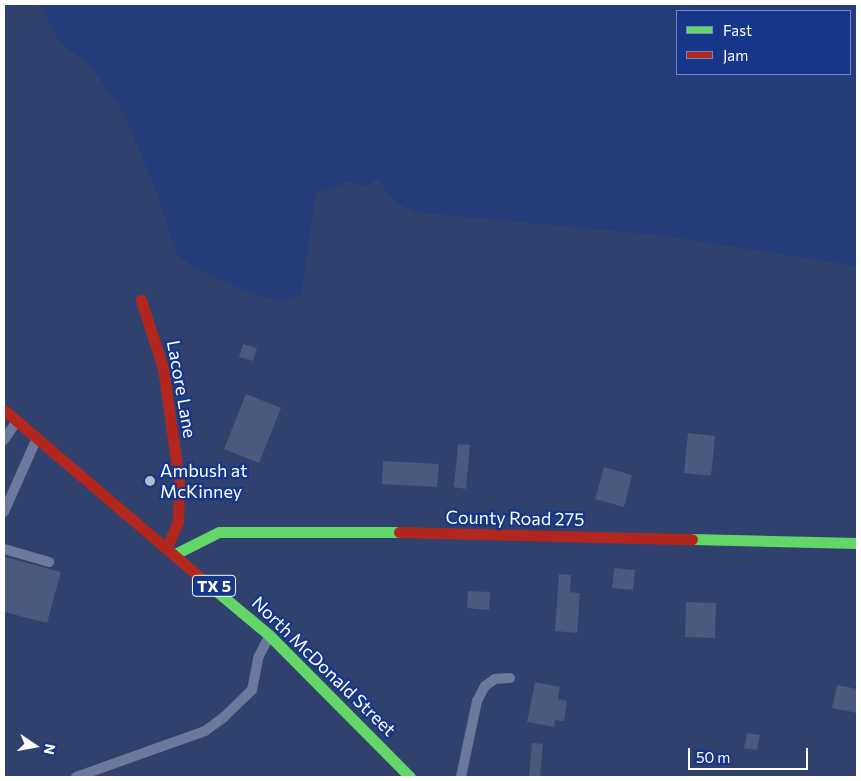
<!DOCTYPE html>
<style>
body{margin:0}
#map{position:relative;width:861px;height:781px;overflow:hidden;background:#30416e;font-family:Commissioner,sans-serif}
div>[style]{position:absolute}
.water>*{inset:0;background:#243c79}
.building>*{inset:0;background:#4a597d}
.lane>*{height:10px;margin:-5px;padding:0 5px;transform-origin:5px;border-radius:5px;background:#6c799c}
.fast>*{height:11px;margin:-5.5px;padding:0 5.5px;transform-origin:5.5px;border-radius:5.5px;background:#63d668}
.jam>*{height:11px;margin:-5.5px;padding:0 5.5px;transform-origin:5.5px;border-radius:5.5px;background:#b3261e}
.dots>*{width:14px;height:14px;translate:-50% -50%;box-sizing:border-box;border:2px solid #153689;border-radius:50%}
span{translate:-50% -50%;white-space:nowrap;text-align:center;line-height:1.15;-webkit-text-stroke:4.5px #153689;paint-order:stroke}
.shield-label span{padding:1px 4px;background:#153689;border:1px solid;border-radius:4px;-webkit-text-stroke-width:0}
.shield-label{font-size:16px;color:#fff;font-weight:700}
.street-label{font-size:18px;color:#fff}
.poi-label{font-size:18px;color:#fff}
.left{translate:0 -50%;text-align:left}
.frame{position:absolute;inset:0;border:5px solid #fff;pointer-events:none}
.legend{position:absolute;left:676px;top:10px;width:175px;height:65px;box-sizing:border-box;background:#153689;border:1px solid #7386b8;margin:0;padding:6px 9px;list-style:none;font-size:15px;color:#fff}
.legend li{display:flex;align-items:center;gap:10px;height:25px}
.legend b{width:25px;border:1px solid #7386b8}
.north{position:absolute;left:10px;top:721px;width:50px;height:50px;-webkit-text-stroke:4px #153689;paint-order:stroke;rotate:102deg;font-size:14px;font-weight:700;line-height:20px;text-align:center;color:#fff}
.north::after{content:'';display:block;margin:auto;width:18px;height:22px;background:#fff;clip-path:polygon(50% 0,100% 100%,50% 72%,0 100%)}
.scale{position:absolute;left:688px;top:748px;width:120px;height:22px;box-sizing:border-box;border:2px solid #fff;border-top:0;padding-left:6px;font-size:15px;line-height:18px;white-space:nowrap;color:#fff;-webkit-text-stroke:4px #153689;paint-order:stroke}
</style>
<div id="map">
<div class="water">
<div style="clip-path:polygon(evenodd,40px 4px,857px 4px,857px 266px,659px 235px,414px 212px,395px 202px,377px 179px,365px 187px,351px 181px,316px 193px,301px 295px,285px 301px,255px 295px,192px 267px,176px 253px,155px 188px,123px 112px,90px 65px,59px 42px,40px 4px,677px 11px,850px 11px,850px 74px,677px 74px,677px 11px)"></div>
</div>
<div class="building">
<div style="clip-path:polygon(243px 344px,257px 348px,253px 361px,239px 357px)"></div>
<div style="clip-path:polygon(246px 394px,281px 408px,259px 463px,224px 449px)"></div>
<div style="clip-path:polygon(688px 433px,715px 436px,711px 476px,684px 473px)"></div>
<div style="clip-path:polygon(458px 444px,470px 445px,466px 489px,454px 487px)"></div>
<div style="clip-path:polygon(383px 461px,439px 464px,437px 487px,382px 484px)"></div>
<div style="clip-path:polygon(604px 467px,632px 475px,624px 507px,595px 499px)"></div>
<div style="clip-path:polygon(5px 557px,61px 572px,47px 623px,4px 612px)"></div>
<div style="clip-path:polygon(614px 568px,635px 570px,633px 590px,612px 588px)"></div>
<div style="clip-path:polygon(559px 574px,571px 575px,570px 592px,580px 593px,577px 633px,555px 631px)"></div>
<div style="clip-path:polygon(468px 591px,490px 592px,489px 610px,467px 608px)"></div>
<div style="clip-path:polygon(686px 602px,716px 603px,715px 638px,685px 637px)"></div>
<div style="clip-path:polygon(535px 682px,560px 687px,558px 699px,567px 701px,564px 721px,555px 720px,554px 727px,527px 722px)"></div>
<div style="clip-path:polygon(837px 685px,857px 689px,857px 713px,832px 708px)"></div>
<div style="clip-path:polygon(747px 733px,760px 735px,757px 750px,744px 748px)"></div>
<div style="clip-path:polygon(532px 743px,543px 744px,540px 777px,529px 777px)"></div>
</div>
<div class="lane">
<div style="left:4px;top:440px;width:23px;rotate:-56deg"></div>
<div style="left:4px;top:512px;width:79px;rotate:-66deg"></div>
<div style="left:4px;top:549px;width:47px;rotate:16.1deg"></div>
<div style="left:76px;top:777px;width:137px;rotate:-19.6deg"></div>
<div style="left:205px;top:731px;width:24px;rotate:-36deg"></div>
<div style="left:224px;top:717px;width:39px;rotate:-44deg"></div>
<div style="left:252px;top:690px;width:33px;rotate:-79deg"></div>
<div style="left:258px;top:658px;width:22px;rotate:-63deg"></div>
<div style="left:461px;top:777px;width:78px;rotate:-78.1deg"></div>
<div style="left:477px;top:701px;width:17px;rotate:-62deg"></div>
<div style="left:485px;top:686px;width:12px;rotate:-35deg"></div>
<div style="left:495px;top:679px;width:15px;rotate:-4deg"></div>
</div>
<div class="fast">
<div style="left:692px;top:539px;width:165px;rotate:1.4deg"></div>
<div style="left:177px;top:553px;width:47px;rotate:-26.6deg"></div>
<div style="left:219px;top:532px;width:180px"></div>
<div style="left:208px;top:584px;width:80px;rotate:39.9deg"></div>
<div style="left:269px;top:635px;width:200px;rotate:45.2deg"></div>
</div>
<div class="jam">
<div style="left:141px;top:300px;width:71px;rotate:72.1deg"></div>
<div style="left:163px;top:368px;width:114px;rotate:81.9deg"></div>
<div style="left:179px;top:481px;width:40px;rotate:91.4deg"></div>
<div style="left:178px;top:521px;width:26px;rotate:113deg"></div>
<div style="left:4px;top:410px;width:268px;rotate:40.5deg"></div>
<div style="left:399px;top:532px;width:293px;rotate:1.4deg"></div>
</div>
<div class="dots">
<div style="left:150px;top:481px;background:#b7bccc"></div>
</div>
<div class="shield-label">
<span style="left:214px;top:586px">TX 5</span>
</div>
<div class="street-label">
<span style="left:182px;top:389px;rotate:80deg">Lacore Lane</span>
<span style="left:515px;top:518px;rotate:1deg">County Road 275</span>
<span style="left:324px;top:666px;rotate:44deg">North McDonald Street</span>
</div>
<div class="poi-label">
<span class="left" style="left:160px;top:481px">Ambush at<br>McKinney</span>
</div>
<div class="frame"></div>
<ul class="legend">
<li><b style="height:6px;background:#63d668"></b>Fast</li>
<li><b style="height:6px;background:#b3261e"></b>Jam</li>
</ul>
<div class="north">N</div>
<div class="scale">50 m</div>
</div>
